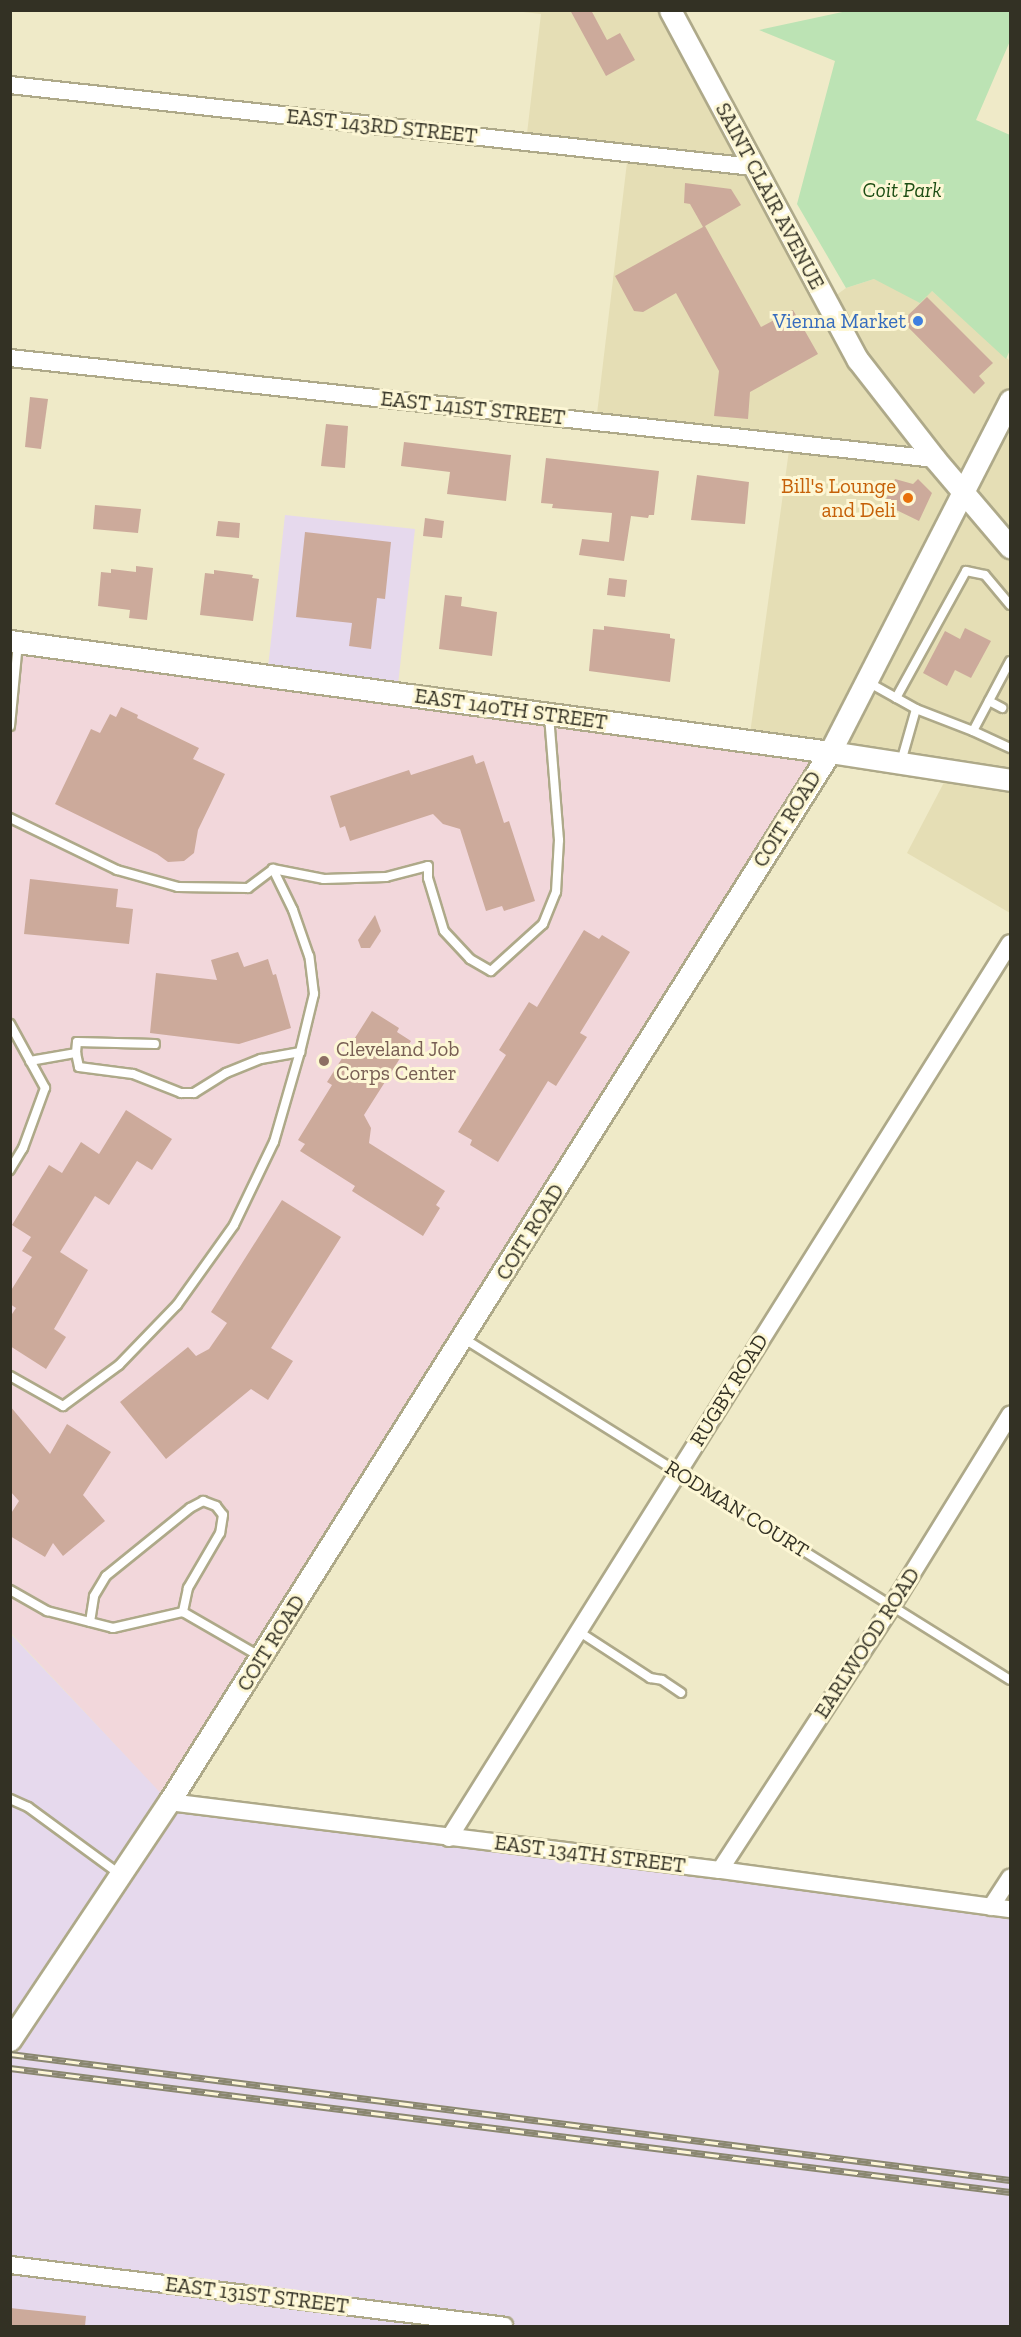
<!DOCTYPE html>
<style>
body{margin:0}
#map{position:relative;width:1021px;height:2337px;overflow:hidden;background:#efeac8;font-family:"Zilla Slab",serif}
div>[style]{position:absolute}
.built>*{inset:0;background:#e5deb5}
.industrial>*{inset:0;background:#e6d9ed}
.education>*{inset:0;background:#f2d7db}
.green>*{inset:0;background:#bce3b4}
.building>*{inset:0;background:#ccaa9b}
.roads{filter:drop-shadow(2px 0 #aea989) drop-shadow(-2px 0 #aea989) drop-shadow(0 2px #aea989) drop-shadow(0 -2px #aea989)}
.service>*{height:8px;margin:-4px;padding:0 4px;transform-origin:4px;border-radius:4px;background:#fff}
.minor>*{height:16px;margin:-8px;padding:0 8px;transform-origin:8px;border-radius:8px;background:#fff}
.tertiary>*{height:21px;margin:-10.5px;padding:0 10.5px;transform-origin:10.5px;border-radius:10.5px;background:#fff}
.rail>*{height:7px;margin-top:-3.5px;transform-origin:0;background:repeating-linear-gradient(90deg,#fdf7d5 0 14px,#8a8770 0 28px);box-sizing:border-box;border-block:2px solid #8a8770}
.dots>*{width:16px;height:16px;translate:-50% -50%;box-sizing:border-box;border:3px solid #fdf7d5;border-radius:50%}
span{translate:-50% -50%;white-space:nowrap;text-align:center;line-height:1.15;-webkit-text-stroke:6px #fdf7d5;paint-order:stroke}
.street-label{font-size:21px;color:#333124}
.park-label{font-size:21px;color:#1c4d13;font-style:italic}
.shop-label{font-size:21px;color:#366cbe}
.right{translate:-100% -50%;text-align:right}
.food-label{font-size:21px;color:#c56008}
.education-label{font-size:21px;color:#785e54}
.left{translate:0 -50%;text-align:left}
.frame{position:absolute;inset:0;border:12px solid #333124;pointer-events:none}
</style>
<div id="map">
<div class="built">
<div style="clip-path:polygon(514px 11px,670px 11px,827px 302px,846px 288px,874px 279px,932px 291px,1010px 361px,1010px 913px,907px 853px,950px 771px,749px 741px,790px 443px,596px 422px,628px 154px,526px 142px,541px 14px)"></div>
</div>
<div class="industrial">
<div style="clip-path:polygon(285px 515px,415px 529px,397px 694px,267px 676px)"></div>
<div style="clip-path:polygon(10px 1633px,170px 1802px,1010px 1909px,1010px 2326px,11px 2326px)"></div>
</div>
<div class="education">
<div style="clip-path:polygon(11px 641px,830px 752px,169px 1802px,11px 1633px)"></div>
</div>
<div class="green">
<div style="clip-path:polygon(847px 11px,1010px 11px,1010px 41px,976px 120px,1010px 135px,1010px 350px,1006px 359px,932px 291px,920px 303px,874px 279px,846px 288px,797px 204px,835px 61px,759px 30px)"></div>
</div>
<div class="building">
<div style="clip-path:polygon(570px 10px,591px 10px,607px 40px,620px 33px,635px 60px,606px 76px)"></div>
<div style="clip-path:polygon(685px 183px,731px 189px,741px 205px,705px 226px,761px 327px,793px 310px,818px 354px,750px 392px,748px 419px,714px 416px,719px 371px,676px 293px,643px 312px,634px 311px,615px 276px,703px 227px,690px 204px,684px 203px)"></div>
<div style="clip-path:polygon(927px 297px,993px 363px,979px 376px,985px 383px,974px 394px,902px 321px)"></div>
<div style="clip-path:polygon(30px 397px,48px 399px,41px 449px,25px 447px)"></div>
<div style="clip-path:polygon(326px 424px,348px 426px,345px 468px,321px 466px)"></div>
<div style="clip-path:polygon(404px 442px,511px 455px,506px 501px,447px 494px,450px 472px,401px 466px)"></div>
<div style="clip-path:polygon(546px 458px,659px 471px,654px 515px,649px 515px,648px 518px,631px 516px,624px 561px,579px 555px,582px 539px,609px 542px,612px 513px,552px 508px,553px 504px,541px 503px)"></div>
<div style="clip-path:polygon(697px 475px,749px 482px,745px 524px,691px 520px)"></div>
<div style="clip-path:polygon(895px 479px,913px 484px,918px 479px,932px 493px,919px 521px,884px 504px)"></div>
<div style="clip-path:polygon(95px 505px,141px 509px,138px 533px,93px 529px)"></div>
<div style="clip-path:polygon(425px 518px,444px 521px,442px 538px,423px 536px)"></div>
<div style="clip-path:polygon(218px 521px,240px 523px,239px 538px,216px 536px)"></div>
<div style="clip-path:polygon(305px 532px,391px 542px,385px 599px,377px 598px,371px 649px,349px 646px,352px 623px,296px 617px)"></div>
<div style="clip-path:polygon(136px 566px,153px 568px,147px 620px,129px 618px,130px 610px,98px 606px,101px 572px,111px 573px,111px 569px,136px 572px)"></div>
<div style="clip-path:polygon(214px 570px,253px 575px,252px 578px,259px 579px,253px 621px,200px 615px,205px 573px,214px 574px)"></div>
<div style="clip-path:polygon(609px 578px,627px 580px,625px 597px,607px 595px)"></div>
<div style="clip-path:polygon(445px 595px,462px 597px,461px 606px,497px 612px,492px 656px,439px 649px)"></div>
<div style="clip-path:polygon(604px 626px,670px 634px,670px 638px,675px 639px,670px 682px,589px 671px,593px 629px,604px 630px)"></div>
<div style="clip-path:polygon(965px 628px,991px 641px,971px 678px,955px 670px,947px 686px,923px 673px,945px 631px,960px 639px)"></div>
<div style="clip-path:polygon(121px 707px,138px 715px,137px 718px,199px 748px,193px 759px,225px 774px,198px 830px,194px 853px,184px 861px,168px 862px,157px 854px,55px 804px,91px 729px,100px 733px,110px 714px,116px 717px)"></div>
<div style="clip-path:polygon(473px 755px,476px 764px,484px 761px,504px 823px,509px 821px,535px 901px,504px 911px,502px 906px,486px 911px,460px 829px,443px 824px,433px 814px,350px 841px,345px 826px,340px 828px,330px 796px,409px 770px,411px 775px)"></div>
<div style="clip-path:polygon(30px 879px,118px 889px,116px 907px,133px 909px,129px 944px,24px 934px)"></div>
<div style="clip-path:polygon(375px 915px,381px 931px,370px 948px,361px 948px,358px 940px)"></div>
<div style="clip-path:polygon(584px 930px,599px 939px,602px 935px,630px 952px,580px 1033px,587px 1037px,556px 1086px,548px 1081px,498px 1162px,470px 1145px,472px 1140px,458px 1132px,506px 1055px,499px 1050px,529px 1002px,537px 1007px)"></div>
<div style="clip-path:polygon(238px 952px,244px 967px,268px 959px,273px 975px,276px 974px,291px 1028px,239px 1044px,150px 1033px,156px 973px,217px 980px,211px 960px)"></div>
<div style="clip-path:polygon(372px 1011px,399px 1028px,397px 1032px,411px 1041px,364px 1115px,371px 1128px,369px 1143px,445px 1191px,436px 1205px,440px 1208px,423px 1236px,352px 1191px,355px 1186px,300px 1151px,305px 1144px,298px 1140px,332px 1085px,327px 1082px)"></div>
<div style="clip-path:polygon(126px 1110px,172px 1139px,152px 1170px,137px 1161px,109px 1205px,95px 1196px,60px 1252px,88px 1270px,54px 1329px,66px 1337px,46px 1369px,10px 1346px,10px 1317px,16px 1308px,10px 1304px,10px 1292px,32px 1257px,22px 1251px,31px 1237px,12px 1225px,49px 1165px,62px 1173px,81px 1142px,99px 1154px)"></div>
<div style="clip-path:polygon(282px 1200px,341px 1237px,271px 1348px,293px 1361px,268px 1400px,251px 1389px,166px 1459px,120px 1402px,188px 1347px,196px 1356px,209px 1349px,227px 1323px,211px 1312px)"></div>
<div style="clip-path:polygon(10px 1406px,50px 1454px,67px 1424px,111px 1452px,83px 1495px,105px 1521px,63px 1556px,53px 1543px,45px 1557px,10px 1536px,10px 1515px,19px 1501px,10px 1491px)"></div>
<div style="clip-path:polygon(10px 2308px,86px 2316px,85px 2326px,10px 2326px)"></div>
</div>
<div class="roads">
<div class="service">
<div style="left:866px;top:681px;width:57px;rotate:29.2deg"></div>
<div style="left:916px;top:709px;width:55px;rotate:105.8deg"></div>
<div style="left:896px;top:698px;width:145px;rotate:-61.1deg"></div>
<div style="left:966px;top:571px;width:19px;rotate:12deg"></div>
<div style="left:985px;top:575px;width:39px;rotate:50deg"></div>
<div style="left:989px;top:701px;width:15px;rotate:28deg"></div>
<div style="left:916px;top:709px;width:61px;rotate:21.1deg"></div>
<div style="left:973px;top:731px;width:79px;rotate:-62.1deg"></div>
<div style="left:10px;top:726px;width:83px;rotate:-84.5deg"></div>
<div style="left:973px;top:731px;width:41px;rotate:24.7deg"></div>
<div style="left:10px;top:818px;width:119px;rotate:25.9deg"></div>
<div style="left:117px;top:870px;width:63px;rotate:15.6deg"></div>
<div style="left:178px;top:887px;width:70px;rotate:0.8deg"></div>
<div style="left:248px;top:888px;width:31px;rotate:-37deg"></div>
<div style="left:273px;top:869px;width:52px;rotate:11.1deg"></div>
<div style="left:324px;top:879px;width:62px;rotate:-1.8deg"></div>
<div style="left:386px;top:877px;width:43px;rotate:-14.7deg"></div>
<div style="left:428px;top:866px;width:12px;rotate:90deg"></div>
<div style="left:428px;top:878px;width:55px;rotate:73.2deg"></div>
<div style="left:444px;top:931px;width:38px;rotate:47deg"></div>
<div style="left:470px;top:959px;width:24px;rotate:30deg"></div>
<div style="left:491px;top:971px;width:70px;rotate:-42.1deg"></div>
<div style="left:543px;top:924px;width:35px;rotate:-68deg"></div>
<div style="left:556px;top:892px;width:52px;rotate:-86.7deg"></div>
<div style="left:559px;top:840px;width:125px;rotate:-94.6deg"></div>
<div style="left:10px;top:1024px;width:73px;rotate:61.3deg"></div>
<div style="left:45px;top:1088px;width:64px;rotate:110.1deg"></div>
<div style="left:23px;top:1148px;width:26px;rotate:121deg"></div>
<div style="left:76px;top:1053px;width:11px;rotate:-85deg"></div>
<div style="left:77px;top:1042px;width:78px;rotate:1.5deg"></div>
<div style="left:30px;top:1061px;width:47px;rotate:-9.9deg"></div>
<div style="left:76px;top:1053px;width:14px;rotate:78deg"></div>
<div style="left:79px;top:1067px;width:54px;rotate:7.4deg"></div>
<div style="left:133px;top:1074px;width:52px;rotate:21.6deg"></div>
<div style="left:181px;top:1093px;width:13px"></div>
<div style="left:194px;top:1093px;width:38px;rotate:-32deg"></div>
<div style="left:226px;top:1073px;width:38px;rotate:-22deg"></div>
<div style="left:261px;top:1059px;width:40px;rotate:-10deg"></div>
<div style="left:463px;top:1338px;width:645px;rotate:32.01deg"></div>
<div style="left:10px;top:1376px;width:61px;rotate:29.5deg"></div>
<div style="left:63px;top:1406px;width:69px;rotate:-36.2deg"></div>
<div style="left:119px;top:1365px;width:83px;rotate:-46deg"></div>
<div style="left:177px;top:1305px;width:98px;rotate:-54.5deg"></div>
<div style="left:234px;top:1225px;width:92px;rotate:-64.3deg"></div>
<div style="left:274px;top:1142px;width:94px;rotate:-73.9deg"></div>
<div style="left:300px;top:1052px;width:60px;rotate:-76.4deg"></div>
<div style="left:314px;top:994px;width:38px;rotate:-97deg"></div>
<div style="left:309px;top:956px;width:49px;rotate:-109.2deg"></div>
<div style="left:293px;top:910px;width:46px;rotate:-116deg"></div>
<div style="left:10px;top:1590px;width:43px;rotate:29.6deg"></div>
<div style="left:47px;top:1611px;width:68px;rotate:14.4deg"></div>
<div style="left:113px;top:1628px;width:72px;rotate:-12.9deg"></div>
<div style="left:183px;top:1612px;width:90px;rotate:30deg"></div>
<div style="left:90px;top:1622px;width:26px;rotate:-81deg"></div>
<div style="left:94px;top:1596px;width:23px;rotate:-59deg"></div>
<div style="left:106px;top:1576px;width:108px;rotate:-39deg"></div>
<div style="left:190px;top:1508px;width:15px;rotate:-28deg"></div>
<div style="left:203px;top:1501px;width:14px;rotate:21deg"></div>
<div style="left:216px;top:1506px;width:11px;rotate:52deg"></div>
<div style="left:223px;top:1515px;width:18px;rotate:99deg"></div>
<div style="left:220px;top:1533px;width:64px;rotate:120.2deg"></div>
<div style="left:188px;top:1588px;width:25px;rotate:102deg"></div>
<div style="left:578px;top:1631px;width:86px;rotate:33.1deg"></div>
<div style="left:650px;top:1678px;width:12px;rotate:9deg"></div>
<div style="left:662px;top:1680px;width:23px;rotate:34deg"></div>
<div style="left:10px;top:1799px;width:20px;rotate:24deg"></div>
<div style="left:28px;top:1807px;width:115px;rotate:36.2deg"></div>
</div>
<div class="minor">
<div style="left:10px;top:85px;width:748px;rotate:6.3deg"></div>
<div style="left:10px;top:358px;width:930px;rotate:6.23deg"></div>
<div style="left:169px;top:1802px;width:555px;rotate:7.04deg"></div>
<div style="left:720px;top:1870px;width:293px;rotate:7.7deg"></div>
<div style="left:449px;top:1838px;width:1056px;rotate:-57.92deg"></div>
<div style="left:720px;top:1870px;width:315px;rotate:-56.9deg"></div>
<div style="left:892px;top:1606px;width:225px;rotate:-58.3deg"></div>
<div style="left:991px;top:1907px;width:35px;rotate:-57deg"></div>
<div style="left:10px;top:2265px;width:498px;rotate:7deg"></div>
</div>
<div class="tertiary">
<div style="left:670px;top:10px;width:397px;rotate:61.8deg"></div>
<div style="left:858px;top:360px;width:125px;rotate:52.1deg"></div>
<div style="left:935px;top:459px;width:116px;rotate:49.6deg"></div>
<div style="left:10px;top:641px;width:827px;rotate:7.71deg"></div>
<div style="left:830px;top:752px;width:182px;rotate:8.8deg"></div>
<div style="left:10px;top:2040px;width:286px;rotate:-56.3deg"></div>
<div style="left:169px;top:1802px;width:1241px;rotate:-57.81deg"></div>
<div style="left:830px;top:752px;width:395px;rotate:-62.9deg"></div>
</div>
</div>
<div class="rail">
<div style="left:10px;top:2054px;width:1008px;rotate:7.18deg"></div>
<div style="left:10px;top:2068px;width:1008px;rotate:7.07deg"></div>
</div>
<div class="dots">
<div style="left:918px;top:321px;background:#3f7fe0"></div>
<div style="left:908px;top:498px;background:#e8710a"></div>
<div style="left:324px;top:1061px;background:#8d6e63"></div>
</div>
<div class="street-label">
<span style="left:382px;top:126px;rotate:6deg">EAST 143RD STREET</span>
<span style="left:770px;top:196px;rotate:62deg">SAINT CLAIR AVENUE</span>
<span style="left:473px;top:408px;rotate:6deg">EAST 141ST STREET</span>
<span style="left:511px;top:709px;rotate:8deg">EAST 140TH STREET</span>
<span style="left:787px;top:819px;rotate:-58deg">COIT ROAD</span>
<span style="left:530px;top:1232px;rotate:-58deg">COIT ROAD</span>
<span style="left:729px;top:1390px;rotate:-58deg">RUGBY ROAD</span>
<span style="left:737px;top:1509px;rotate:32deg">RODMAN COURT</span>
<span style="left:271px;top:1643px;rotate:-58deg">COIT ROAD</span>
<span style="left:867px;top:1643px;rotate:-57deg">EARLWOOD ROAD</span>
<span style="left:590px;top:1854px;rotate:7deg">EAST 134TH STREET</span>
<span style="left:257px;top:2295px;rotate:7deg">EAST 131ST STREET</span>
</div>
<div class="park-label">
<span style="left:902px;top:190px">Coit Park</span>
</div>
<div class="shop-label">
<span class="right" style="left:906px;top:321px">Vienna Market</span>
</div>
<div class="food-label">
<span class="right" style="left:896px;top:498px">Bill's Lounge<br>and Deli</span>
</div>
<div class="education-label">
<span class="left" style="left:336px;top:1061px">Cleveland Job<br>Corps Center</span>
</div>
<div class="frame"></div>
</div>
